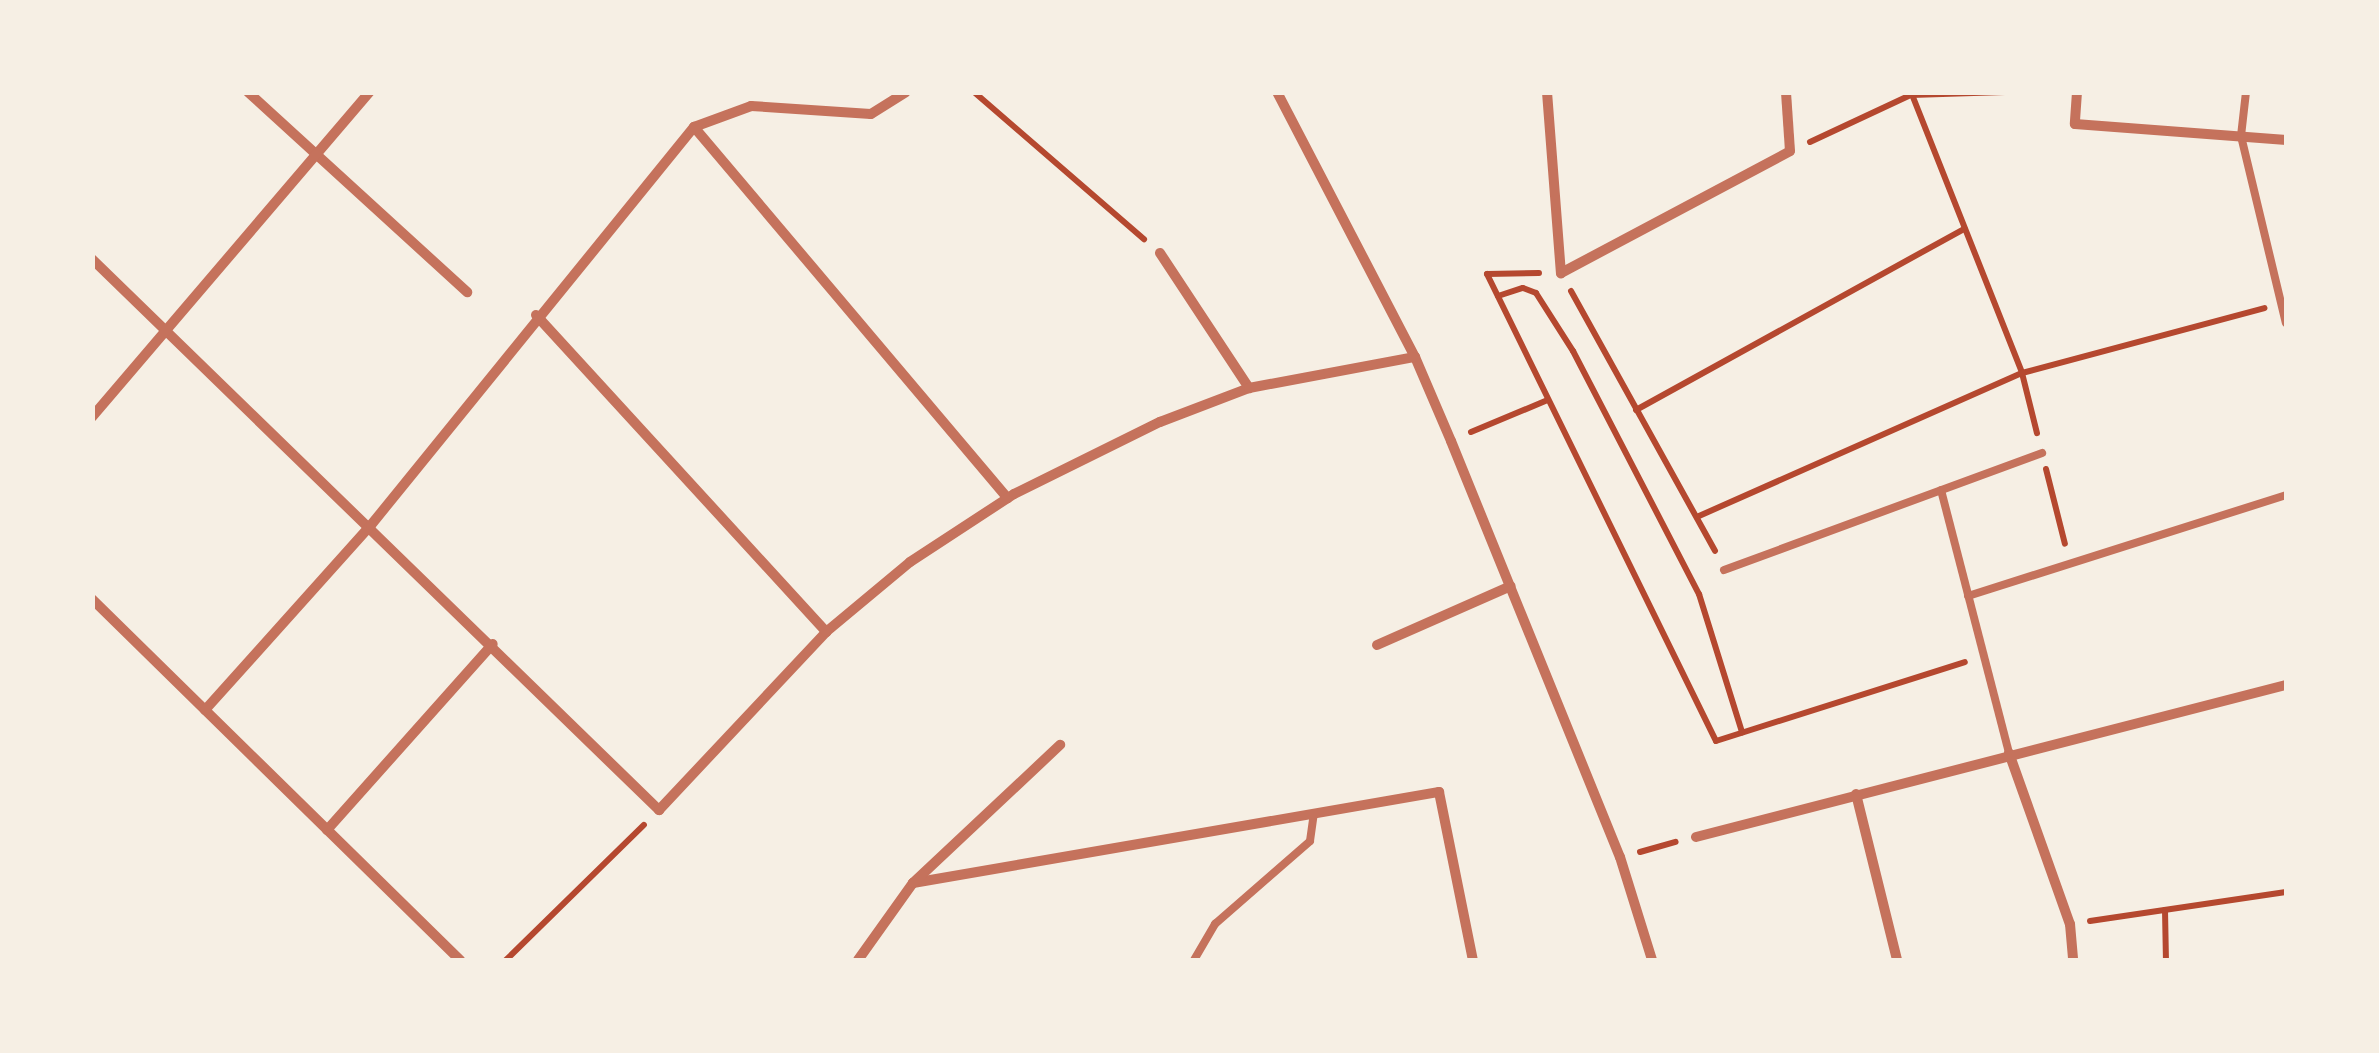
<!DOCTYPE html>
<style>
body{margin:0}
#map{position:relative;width:2379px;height:1053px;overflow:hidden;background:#f6efe4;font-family:"DejaVu Sans",sans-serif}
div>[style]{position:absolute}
.path>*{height:6px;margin:-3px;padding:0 3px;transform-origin:3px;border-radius:3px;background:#b5482f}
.service>*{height:8px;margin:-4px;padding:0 4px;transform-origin:4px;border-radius:4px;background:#c5725c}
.minor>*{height:10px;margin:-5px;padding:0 5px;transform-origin:5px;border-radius:5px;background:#c5725c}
span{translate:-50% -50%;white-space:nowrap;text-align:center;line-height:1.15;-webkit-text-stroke:10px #f6efe4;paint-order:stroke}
.frame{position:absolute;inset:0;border:95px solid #f6efe4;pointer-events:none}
</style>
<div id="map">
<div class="path">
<div style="left:974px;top:92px;width:225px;rotate:40.9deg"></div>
<div style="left:1911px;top:92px;width:302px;rotate:68.4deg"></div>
<div style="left:2022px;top:373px;width:62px;rotate:76deg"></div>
<div style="left:1810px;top:142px;width:111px;rotate:-25deg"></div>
<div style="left:1911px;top:95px;width:94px;rotate:-1.8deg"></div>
<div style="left:1539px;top:273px;width:52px;rotate:178.9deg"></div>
<div style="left:1487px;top:274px;width:520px;rotate:63.88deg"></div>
<div style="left:1716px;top:741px;width:261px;rotate:-17.6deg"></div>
<div style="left:1571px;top:291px;width:297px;rotate:61deg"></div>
<div style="left:1498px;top:296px;width:26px;rotate:-18deg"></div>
<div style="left:1523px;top:288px;width:14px;rotate:21deg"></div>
<div style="left:1536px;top:293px;width:69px;rotate:57.5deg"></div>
<div style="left:1573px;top:351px;width:274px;rotate:62.6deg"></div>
<div style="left:1699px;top:594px;width:145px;rotate:72.7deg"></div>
<div style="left:1636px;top:410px;width:375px;rotate:-28.9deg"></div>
<div style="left:1471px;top:432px;width:83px;rotate:-22.6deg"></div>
<div style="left:2046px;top:469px;width:77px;rotate:75.8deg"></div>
<div style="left:1699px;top:516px;width:353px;rotate:-23.9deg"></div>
<div style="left:2022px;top:373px;width:251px;rotate:-15deg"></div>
<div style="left:1640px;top:852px;width:37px;rotate:-16deg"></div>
<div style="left:2165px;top:910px;width:50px;rotate:88.9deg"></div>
<div style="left:2090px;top:921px;width:198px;rotate:-8.4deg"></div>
<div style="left:506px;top:960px;width:193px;rotate:-44.4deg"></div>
</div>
<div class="service">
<div style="left:2246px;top:92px;width:44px;rotate:96.5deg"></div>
<div style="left:2241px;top:136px;width:192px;rotate:76.5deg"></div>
<div style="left:1941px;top:490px;width:272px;rotate:75.5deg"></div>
<div style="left:1724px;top:570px;width:339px;rotate:-20.2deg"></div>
<div style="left:1968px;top:596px;width:334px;rotate:-17.6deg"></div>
<div style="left:1194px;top:960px;width:42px;rotate:-59.7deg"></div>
<div style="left:1215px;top:924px;width:126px;rotate:-41.1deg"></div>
<div style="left:1310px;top:841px;width:27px;rotate:-82deg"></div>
</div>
<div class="minor">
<div style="left:248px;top:92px;width:297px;rotate:42.4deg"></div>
<div style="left:1277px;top:92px;width:299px;rotate:62.5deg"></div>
<div style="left:1415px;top:357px;width:91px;rotate:66.8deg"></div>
<div style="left:1451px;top:441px;width:449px;rotate:67.9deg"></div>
<div style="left:1620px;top:857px;width:108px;rotate:72.7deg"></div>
<div style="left:1547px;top:92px;width:182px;rotate:85.6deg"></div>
<div style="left:1561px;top:273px;width:259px;rotate:-28deg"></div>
<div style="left:1790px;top:151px;width:59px;rotate:-93.9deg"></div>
<div style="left:2077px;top:92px;width:32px;rotate:94deg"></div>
<div style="left:2075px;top:124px;width:212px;rotate:4.3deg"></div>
<div style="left:694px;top:127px;width:486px;rotate:49.8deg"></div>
<div style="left:1160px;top:253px;width:162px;rotate:56.6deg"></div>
<div style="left:92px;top:259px;width:791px;rotate:44.18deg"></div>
<div style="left:659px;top:810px;width:244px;rotate:-46.8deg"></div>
<div style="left:826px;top:632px;width:109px;rotate:-39.8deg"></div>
<div style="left:910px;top:562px;width:124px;rotate:-33.2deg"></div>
<div style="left:1014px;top:494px;width:163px;rotate:-26.3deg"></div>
<div style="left:1160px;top:422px;width:95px;rotate:-20.9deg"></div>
<div style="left:1249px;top:388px;width:169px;rotate:-10.6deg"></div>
<div style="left:536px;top:315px;width:430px;rotate:47.5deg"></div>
<div style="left:92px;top:417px;width:428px;rotate:-49.5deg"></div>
<div style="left:92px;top:599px;width:516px;rotate:44.45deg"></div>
<div style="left:1377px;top:645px;width:146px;rotate:-23.8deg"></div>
<div style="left:205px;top:710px;width:249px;rotate:-48.1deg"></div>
<div style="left:371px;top:525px;width:513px;rotate:-50.94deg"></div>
<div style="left:694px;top:127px;width:61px;rotate:-20.2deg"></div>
<div style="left:751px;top:106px;width:120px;rotate:3.8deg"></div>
<div style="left:871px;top:114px;width:41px;rotate:-32.2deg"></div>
<div style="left:2009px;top:753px;width:182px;rotate:70.4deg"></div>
<div style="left:2070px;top:924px;width:36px;rotate:85deg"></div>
<div style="left:1856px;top:794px;width:171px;rotate:76.1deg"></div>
<div style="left:327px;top:830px;width:249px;rotate:-48.3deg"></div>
<div style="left:1696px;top:837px;width:609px;rotate:-14.45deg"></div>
<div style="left:913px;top:883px;width:534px;rotate:-9.82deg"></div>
<div style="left:1439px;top:792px;width:171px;rotate:78.6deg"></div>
<div style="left:858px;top:960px;width:95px;rotate:-54.5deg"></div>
<div style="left:913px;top:883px;width:202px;rotate:-43.2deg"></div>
</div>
<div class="frame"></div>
</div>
